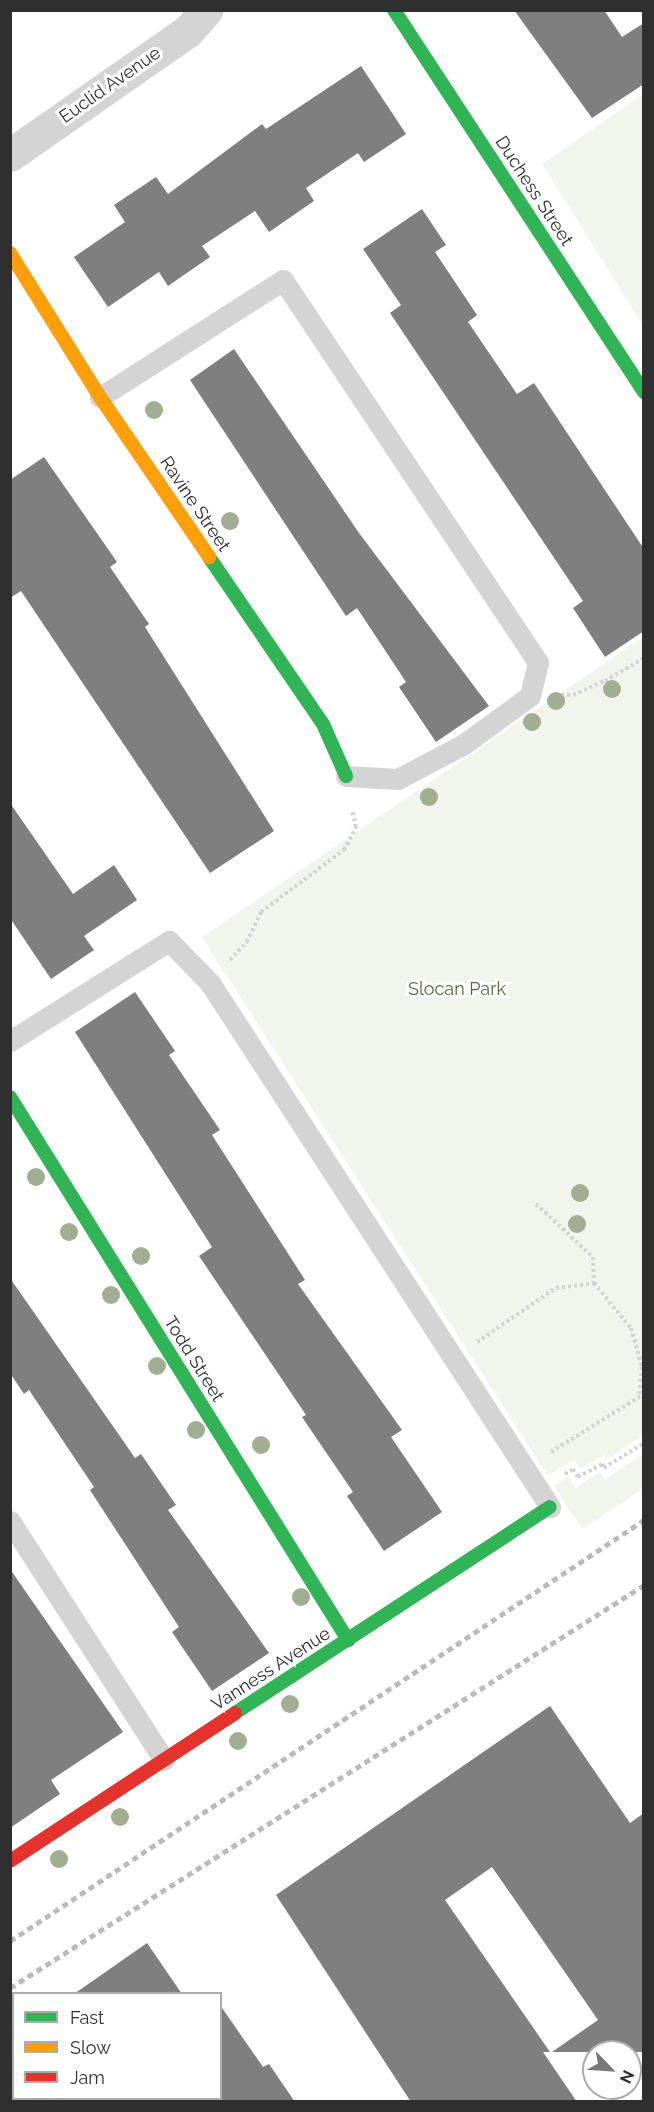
<!DOCTYPE html>
<style>
body{margin:0}
#map{position:relative;width:654px;height:2112px;overflow:hidden;background:#fff;font-family:Raleway,sans-serif}
div>[style]{position:absolute}
.green>*{inset:0;background:#f1f5ec}
.building>*{inset:0;background:#7f7f7f}
.path>*{height:4px;margin-top:-2px;transform-origin:0;background:repeating-linear-gradient(90deg,#d4d4d4 0 3px,transparent 0 6px)}
.lane>*{height:21px;margin:-10.5px;padding:0 10.5px;transform-origin:10.5px;border-radius:10.5px;background:#d4d4d4}
.street>*{height:33px;margin:-16.5px;padding:0 16.5px;transform-origin:16.5px;border-radius:16.5px;background:#d4d4d4}
.fast>*{height:14px;margin:-7px;padding:0 7px;transform-origin:7px;border-radius:7px;background:#30b455}
.slow>*{height:14px;margin:-7px;padding:0 7px;transform-origin:7px;border-radius:7px;background:#ff9f0a}
.jam>*{height:14px;margin:-7px;padding:0 7px;transform-origin:7px;border-radius:7px;background:#e5322d}
.rail>*{height:4.5px;margin-top:-2.25px;transform-origin:0;background:repeating-linear-gradient(90deg,#bbb 0 6px,transparent 0 10.5px)}
.trees>*{width:18px;height:18px;margin:-9px;border-radius:50%;background:#a2ae94}
span{translate:-50% -50%;white-space:nowrap;text-align:center;line-height:1.15;-webkit-text-stroke:6px #fff;paint-order:stroke}
.street-label{font-size:18px;color:#2f2f2f}
.park-label{font-size:18px;color:#566b3c}
.frame{position:absolute;inset:0;border:12px solid #2f2f2f;pointer-events:none}
.legend{position:absolute;left:12px;top:1992px;width:210px;height:108px;box-sizing:border-box;background:#fff;border:2px solid #acacac;margin:0;padding:8px 10px;list-style:none;font-size:18px;color:#2f2f2f}
.legend li{display:flex;align-items:center;gap:12px;height:30px}
.legend b{width:30px;border:2px solid #acacac}
.north{position:absolute;left:582px;top:2040px;width:60px;height:60px;box-sizing:border-box;background:#fff;border:2px solid #acacac;border-radius:50%;rotate:115deg;font-size:16px;font-weight:700;line-height:24px;text-align:center;color:#2f2f2f}
.north::after{content:'';display:block;margin:auto;width:21px;height:27px;background:#787878;clip-path:polygon(50% 0,100% 100%,50% 72%,0 100%)}
</style>
<div id="map">
<div class="green">
<div style="clip-path:polygon(643px 94px,643px 325px,542px 164px)"></div>
<div style="clip-path:polygon(643px 637px,643px 1435px,608px 1459px,604px 1455px,580px 1469px,574px 1459px,548px 1476px,202px 937px)"></div>
<div style="clip-path:polygon(643px 1454px,643px 1489px,582px 1529px,554px 1486px,568px 1476px,576px 1488px,599px 1472px,605px 1480px)"></div>
</div>
<div class="building">
<div style="clip-path:polygon(514px 10px,604px 10px,622px 37px,644px 23px,644px 84px,592px 118px)"></div>
<div style="clip-path:polygon(361px 66px,406px 134px,364px 162px,358px 153px,306px 188px,314px 201px,269px 232px,255px 211px,202px 246px,210px 257px,168px 286px,159px 272px,108px 307px,74px 257px,125px 222px,114px 205px,156px 177px,168px 194px,262px 124px,266px 129px)"></div>
<div style="clip-path:polygon(422px 209px,446px 245px,435px 252px,477px 315px,468px 322px,517px 394px,534px 383px,644px 549px,644px 631px,605px 657px,573px 608px,583px 601px,390px 313px,401px 305px,363px 249px)"></div>
<div style="clip-path:polygon(234px 349px,359px 533px,489px 706px,436px 742px,399px 687px,406px 682px,357px 608px,346px 616px,190px 380px)"></div>
<div style="clip-path:polygon(44px 457px,117px 562px,110px 567px,149px 624px,145px 627px,274px 831px,210px 873px,21px 591px,10px 598px,10px 480px)"></div>
<div style="clip-path:polygon(10px 803px,73px 894px,114px 865px,137px 900px,84px 936px,94px 950px,51px 979px,10px 918px)"></div>
<div style="clip-path:polygon(135px 992px,175px 1051px,169px 1055px,220px 1130px,212px 1135px,305px 1280px,298px 1284px,402px 1430px,391px 1437px,442px 1512px,384px 1551px,347px 1496px,353px 1492px,302px 1417px,306px 1415px,199px 1256px,212px 1247px,75px 1032px)"></div>
<div style="clip-path:polygon(10px 1278px,135px 1458px,141px 1454px,176px 1505px,168px 1510px,269px 1653px,212px 1691px,172px 1632px,179px 1627px,90px 1490px,94px 1487px,29px 1390px,24px 1394px,10px 1373px)"></div>
<div style="clip-path:polygon(10px 1569px,123px 1732px,51px 1780px,60px 1794px,10px 1828px)"></div>
<div style="clip-path:polygon(550px 1706px,630px 1823px,644px 1813px,644px 2052px,552px 2052px,598px 2020px,492px 1867px,445px 1900px,550px 2052px,543px 2052px,577px 2102px,411px 2102px,276px 1895px)"></div>
<div style="clip-path:polygon(147px 1943px,182px 1994px,74px 1994px)"></div>
<div style="clip-path:polygon(220px 2005px,263px 2067px,269px 2064px,295px 2102px,220px 2102px)"></div>
</div>
<div class="path">
<div style="left:561px;top:695px;width:12px"></div>
<div style="left:573px;top:695px;width:35px;rotate:-24deg"></div>
<div style="left:605px;top:681px;width:45px;rotate:-30.5deg"></div>
<div style="left:230px;top:960px;width:25px;rotate:-47deg"></div>
<div style="left:247px;top:942px;width:33px;rotate:-65deg"></div>
<div style="left:261px;top:912px;width:104px;rotate:-36.8deg"></div>
<div style="left:344px;top:850px;width:26px;rotate:-62deg"></div>
<div style="left:356px;top:827px;width:18px;rotate:-103deg"></div>
<div style="left:536px;top:1204px;width:78px;rotate:42.9deg"></div>
<div style="left:593px;top:1257px;width:26px;rotate:88deg"></div>
<div style="left:477px;top:1342px;width:96px;rotate:-34.4deg"></div>
<div style="left:556px;top:1288px;width:38px;rotate:-7deg"></div>
<div style="left:594px;top:1283px;width:58px;rotate:50.6deg"></div>
<div style="left:631px;top:1328px;width:41px;rotate:74.2deg"></div>
<div style="left:642px;top:1367px;width:30px;rotate:96deg"></div>
<div style="left:551px;top:1452px;width:110px;rotate:-31.9deg"></div>
<div style="left:565px;top:1474px;width:9px;rotate:-32deg"></div>
<div style="left:573px;top:1469px;width:9px;rotate:58deg"></div>
<div style="left:578px;top:1477px;width:27px;rotate:-28deg"></div>
<div style="left:602px;top:1464px;width:4px;rotate:63deg"></div>
<div style="left:604px;top:1468px;width:47px;rotate:-32deg"></div>
</div>
<div class="lane">
<div style="left:100px;top:397px;width:217px;rotate:-32.6deg"></div>
<div style="left:283px;top:280px;width:460px;rotate:56.3deg"></div>
<div style="left:538px;top:663px;width:34px;rotate:104deg"></div>
<div style="left:530px;top:696px;width:82px;rotate:144deg"></div>
<div style="left:464px;top:744px;width:75px;rotate:152.1deg"></div>
<div style="left:398px;top:779px;width:52px;rotate:-176.7deg"></div>
<div style="left:10px;top:1041px;width:188px;rotate:-32.2deg"></div>
<div style="left:169px;top:941px;width:59px;rotate:45.7deg"></div>
<div style="left:210px;top:983px;width:625px;rotate:57.02deg"></div>
<div style="left:10px;top:1521px;width:284px;rotate:57.2deg"></div>
</div>
<div class="street">
<div style="left:10px;top:155px;width:217px;rotate:-34.9deg"></div>
<div style="left:188px;top:31px;width:28px;rotate:-49deg"></div>
</div>
<div class="fast">
<div style="left:394px;top:10px;width:457px;rotate:56.8deg"></div>
<div style="left:209px;top:557px;width:202px;rotate:55.7deg"></div>
<div style="left:323px;top:724px;width:57px;rotate:66.1deg"></div>
<div style="left:10px;top:1097px;width:640px;rotate:58.1deg"></div>
<div style="left:235px;top:1713px;width:376px;rotate:-33.2deg"></div>
<div style="left:10px;top:2056px;width:6px;rotate:51deg"></div>
</div>
<div class="slow">
<div style="left:10px;top:253px;width:170px;rotate:58deg"></div>
<div style="left:100px;top:397px;width:194px;rotate:55.7deg"></div>
<div style="left:37px;top:2098px;width:4px;rotate:63deg"></div>
</div>
<div class="jam">
<div style="left:10px;top:1861px;width:269px;rotate:-33.3deg"></div>
</div>
<div class="rail">
<div style="left:10px;top:1941px;width:761px;rotate:-33.59deg"></div>
<div style="left:10px;top:1988px;width:751px;rotate:-32.44deg"></div>
</div>
<div class="trees">
<div style="left:154px;top:410px"></div>
<div style="left:230px;top:521px"></div>
<div style="left:612px;top:689px"></div>
<div style="left:556px;top:701px"></div>
<div style="left:532px;top:722px"></div>
<div style="left:429px;top:797px"></div>
<div style="left:36px;top:1177px"></div>
<div style="left:580px;top:1193px"></div>
<div style="left:577px;top:1224px"></div>
<div style="left:69px;top:1232px"></div>
<div style="left:141px;top:1256px"></div>
<div style="left:111px;top:1295px"></div>
<div style="left:157px;top:1366px"></div>
<div style="left:196px;top:1430px"></div>
<div style="left:261px;top:1445px"></div>
<div style="left:301px;top:1597px"></div>
<div style="left:290px;top:1704px"></div>
<div style="left:238px;top:1741px"></div>
<div style="left:120px;top:1817px"></div>
<div style="left:59px;top:1859px"></div>
</div>
<div class="street-label">
<span style="left:110px;top:85px;rotate:-35deg">Euclid Avenue</span>
<span style="left:534px;top:191px;rotate:57deg">Duchess Street</span>
<span style="left:195px;top:504px;rotate:56deg">Ravine Street</span>
<span style="left:194px;top:1359px;rotate:58deg">Todd Street</span>
<span style="left:271px;top:1669px;rotate:-33deg">Vanness Avenue</span>
</div>
<div class="park-label">
<span style="left:457px;top:989px">Slocan Park</span>
</div>
<div class="frame"></div>
<ul class="legend">
<li><b style="height:8px;background:#30b455"></b>Fast</li>
<li><b style="height:8px;background:#ff9f0a"></b>Slow</li>
<li><b style="height:8px;background:#e5322d"></b>Jam</li>
</ul>
<div class="north">N</div>
</div>
